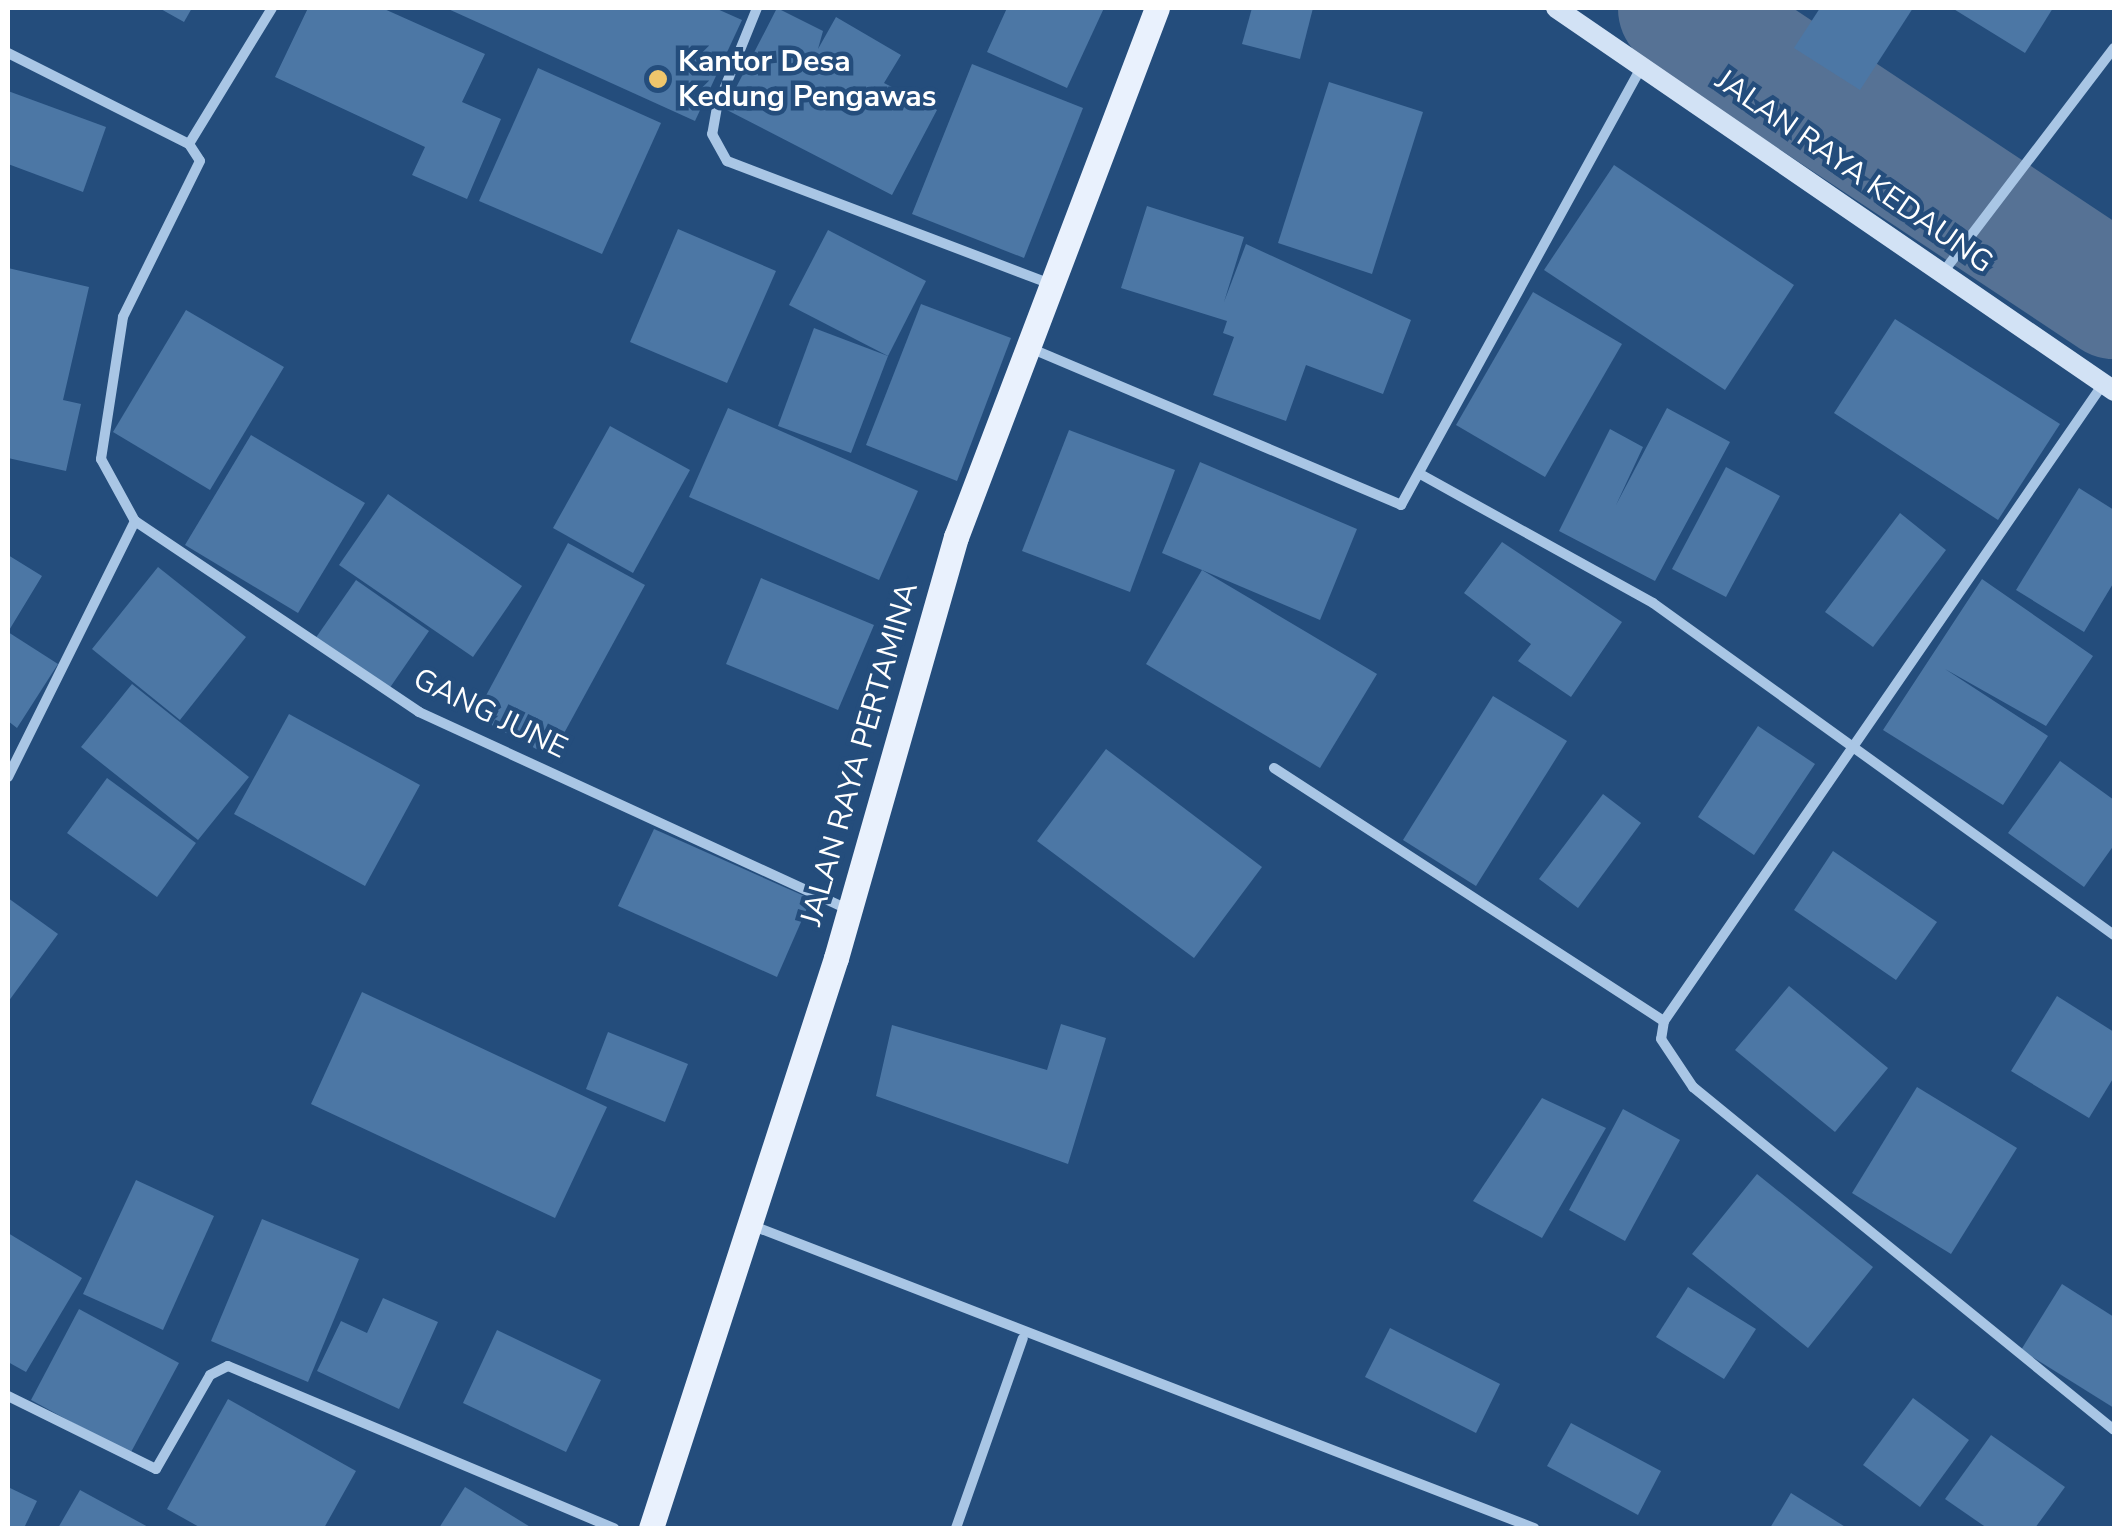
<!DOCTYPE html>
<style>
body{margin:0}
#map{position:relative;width:2122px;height:1536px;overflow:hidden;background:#244d7c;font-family:"Nunito Sans",sans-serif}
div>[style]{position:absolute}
.river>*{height:125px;margin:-62.5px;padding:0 62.5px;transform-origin:62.5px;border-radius:62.5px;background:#567295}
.building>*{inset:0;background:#4c77a5}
.street>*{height:10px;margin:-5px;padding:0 5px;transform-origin:5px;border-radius:5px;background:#a9c6e5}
.secondary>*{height:20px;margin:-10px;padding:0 10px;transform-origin:10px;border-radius:10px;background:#d2e2f5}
.primary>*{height:25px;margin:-12.5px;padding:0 12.5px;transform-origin:12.5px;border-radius:12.5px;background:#e9f1fd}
.dots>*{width:28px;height:28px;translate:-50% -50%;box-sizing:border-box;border:5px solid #244d7c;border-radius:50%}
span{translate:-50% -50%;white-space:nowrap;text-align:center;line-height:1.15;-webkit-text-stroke:9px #244d7c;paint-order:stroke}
.poi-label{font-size:30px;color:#fff;font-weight:700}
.left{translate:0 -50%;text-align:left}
.street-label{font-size:30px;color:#fff}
.frame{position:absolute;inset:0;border:10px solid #fff;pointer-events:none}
</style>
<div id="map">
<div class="river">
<div style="left:1680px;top:8px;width:521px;rotate:33.57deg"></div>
</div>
<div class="building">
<div style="clip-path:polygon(159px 8px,192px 8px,184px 22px)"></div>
<div style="clip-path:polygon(308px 8px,382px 8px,485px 54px,462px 102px,501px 119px,467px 199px,412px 175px,425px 147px,275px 77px)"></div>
<div style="clip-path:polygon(446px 8px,715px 8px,742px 20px,695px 121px)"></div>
<div style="clip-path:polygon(777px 8px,823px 31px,818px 49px,836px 17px,901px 55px,884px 83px,937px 110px,892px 195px,725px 109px)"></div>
<div style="clip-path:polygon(1007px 8px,1104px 8px,1067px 88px,987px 52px)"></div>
<div style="clip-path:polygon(1252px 8px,1313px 8px,1300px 59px,1242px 44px)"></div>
<div style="clip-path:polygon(1820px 8px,1913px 8px,1860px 90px,1794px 48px)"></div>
<div style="clip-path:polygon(1952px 8px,2053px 8px,2025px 53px)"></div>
<div style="clip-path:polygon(972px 64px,1083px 108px,1024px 258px,912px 214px)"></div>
<div style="clip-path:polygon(538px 68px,661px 123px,602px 254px,479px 201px)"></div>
<div style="clip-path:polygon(1329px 82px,1423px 112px,1372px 274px,1278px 243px)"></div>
<div style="clip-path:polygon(8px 91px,106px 127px,83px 192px,8px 164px)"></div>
<div style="clip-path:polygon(1614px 165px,1794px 285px,1725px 390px,1544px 270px)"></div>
<div style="clip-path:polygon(1147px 206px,1244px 237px,1224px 302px,1246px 244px,1411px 320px,1383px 394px,1306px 365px,1286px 421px,1213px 395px,1234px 337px,1223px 333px,1227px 321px,1121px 288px)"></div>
<div style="clip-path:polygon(678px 229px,776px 271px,727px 383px,630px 342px)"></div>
<div style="clip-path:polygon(828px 230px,926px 281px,888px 356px,789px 305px)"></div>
<div style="clip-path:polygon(8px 268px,89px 287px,63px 400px,81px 404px,66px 471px,8px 458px)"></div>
<div style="clip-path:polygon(1533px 292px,1622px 344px,1545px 477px,1456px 425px)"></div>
<div style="clip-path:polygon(921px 304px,1011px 338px,957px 481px,866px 445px)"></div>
<div style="clip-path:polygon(186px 310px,284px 367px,210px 490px,113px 432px)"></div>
<div style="clip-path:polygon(1895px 319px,2060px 424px,1998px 520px,1834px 413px)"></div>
<div style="clip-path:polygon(814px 328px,888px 356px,851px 453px,778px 426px)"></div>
<div style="clip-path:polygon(728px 408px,918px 491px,879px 580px,689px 497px)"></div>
<div style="clip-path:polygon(1667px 408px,1730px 442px,1655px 581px,1559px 531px,1610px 429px,1643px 447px,1616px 505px)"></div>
<div style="clip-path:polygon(610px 426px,690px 470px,633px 573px,553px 528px)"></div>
<div style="clip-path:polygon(1069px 430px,1175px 470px,1130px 592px,1022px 551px)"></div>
<div style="clip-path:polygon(251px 435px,365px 503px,298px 613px,185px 545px)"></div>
<div style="clip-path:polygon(1200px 462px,1357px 529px,1320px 620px,1162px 553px)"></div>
<div style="clip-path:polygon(1726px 467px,1780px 496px,1726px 597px,1672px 569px)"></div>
<div style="clip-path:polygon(2079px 488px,2114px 510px,2114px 582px,2084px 632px,2016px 590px)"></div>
<div style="clip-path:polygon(388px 494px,522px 586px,473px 657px,339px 565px)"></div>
<div style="clip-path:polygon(1900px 513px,1946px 550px,1873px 647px,1825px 612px)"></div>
<div style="clip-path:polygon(1502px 542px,1622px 622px,1571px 697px,1518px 661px,1531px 644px,1464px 593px)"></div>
<div style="clip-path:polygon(568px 543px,645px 585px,551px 757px,475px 716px)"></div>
<div style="clip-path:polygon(8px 555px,42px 576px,8px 632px,58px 664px,17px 728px,8px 721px)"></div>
<div style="clip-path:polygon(158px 567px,246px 637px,180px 720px,92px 649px)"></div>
<div style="clip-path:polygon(1202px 570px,1377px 674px,1320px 768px,1146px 664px)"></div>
<div style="clip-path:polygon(761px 578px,874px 625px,838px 710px,726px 664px)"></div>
<div style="clip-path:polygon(1982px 579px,2093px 656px,2046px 726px,1945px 669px,2048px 736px,2003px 805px,1883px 730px)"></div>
<div style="clip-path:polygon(356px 580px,429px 631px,389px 689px,315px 639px)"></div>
<div style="clip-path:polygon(132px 684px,249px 777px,198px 840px,81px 747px)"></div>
<div style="clip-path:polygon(1493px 696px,1567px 741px,1476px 886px,1403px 840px)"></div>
<div style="clip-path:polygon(289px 714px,420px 785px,365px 886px,234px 814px)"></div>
<div style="clip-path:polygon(1758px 726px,1815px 764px,1754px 855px,1698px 817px)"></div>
<div style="clip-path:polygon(1106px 749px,1262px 867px,1194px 958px,1037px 841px)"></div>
<div style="clip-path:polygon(2060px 761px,2114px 800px,2114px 845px,2084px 887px,2008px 833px)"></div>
<div style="clip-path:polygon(107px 778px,196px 843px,157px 897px,67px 833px)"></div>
<div style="clip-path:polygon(1603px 794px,1641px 823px,1578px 908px,1539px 879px)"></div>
<div style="clip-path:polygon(654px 829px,811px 899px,777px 977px,618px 906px)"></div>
<div style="clip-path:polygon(1833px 851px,1937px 922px,1896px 980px,1794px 910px)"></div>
<div style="clip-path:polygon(8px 898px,58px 934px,8px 1002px)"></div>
<div style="clip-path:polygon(1789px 986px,1888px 1068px,1835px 1132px,1735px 1050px)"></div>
<div style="clip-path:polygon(362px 992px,607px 1107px,555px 1218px,311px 1104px)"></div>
<div style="clip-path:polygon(2057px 996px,2114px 1032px,2114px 1077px,2089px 1118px,2011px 1071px)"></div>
<div style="clip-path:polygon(1061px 1024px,1106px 1038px,1068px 1164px,876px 1096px,892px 1025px,1047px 1070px)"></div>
<div style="clip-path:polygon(608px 1032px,688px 1064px,665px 1122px,586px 1089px)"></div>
<div style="clip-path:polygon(1917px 1087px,2017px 1148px,1951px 1254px,1852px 1193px)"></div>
<div style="clip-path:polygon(1542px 1098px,1606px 1128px,1542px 1238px,1473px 1201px)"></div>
<div style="clip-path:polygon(1623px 1109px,1680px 1140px,1625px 1241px,1569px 1210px)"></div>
<div style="clip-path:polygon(1757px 1174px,1873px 1267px,1808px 1348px,1692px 1254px)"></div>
<div style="clip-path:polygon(136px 1180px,214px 1216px,163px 1330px,83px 1294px)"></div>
<div style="clip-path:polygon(262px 1219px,359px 1259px,308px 1382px,211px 1341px)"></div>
<div style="clip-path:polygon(8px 1233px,82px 1278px,26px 1372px,8px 1362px)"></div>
<div style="clip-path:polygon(2062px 1284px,2114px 1317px,2114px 1408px,2021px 1350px)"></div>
<div style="clip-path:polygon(1688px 1287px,1756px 1329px,1724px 1379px,1656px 1337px)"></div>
<div style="clip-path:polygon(383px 1298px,438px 1322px,399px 1409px,317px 1371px,341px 1321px,367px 1333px)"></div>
<div style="clip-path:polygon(79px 1309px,179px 1363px,130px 1454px,31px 1400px)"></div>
<div style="clip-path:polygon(1390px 1328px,1500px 1384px,1476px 1433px,1365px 1377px)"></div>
<div style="clip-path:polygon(497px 1330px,601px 1380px,566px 1452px,463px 1403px)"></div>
<div style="clip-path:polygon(1913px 1398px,1969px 1440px,1920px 1507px,1863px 1465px)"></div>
<div style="clip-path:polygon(228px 1399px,356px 1471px,324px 1528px,201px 1528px,167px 1509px)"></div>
<div style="clip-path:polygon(1571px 1423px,1661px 1471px,1638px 1515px,1547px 1466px)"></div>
<div style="clip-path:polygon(1991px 1435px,2065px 1487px,2035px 1528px,1987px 1528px,1945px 1499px)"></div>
<div style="clip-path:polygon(8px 1487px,37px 1501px,24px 1528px,8px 1528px)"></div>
<div style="clip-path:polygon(465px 1487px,532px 1528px,439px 1528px)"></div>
<div style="clip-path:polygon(80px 1490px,150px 1528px,58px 1528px)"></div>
<div style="clip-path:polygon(1791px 1493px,1847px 1528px,1770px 1528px)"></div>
</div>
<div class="street">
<div style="left:757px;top:8px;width:107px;rotate:112deg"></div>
<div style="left:717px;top:107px;width:27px;rotate:100deg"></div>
<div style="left:712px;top:134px;width:31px;rotate:61deg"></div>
<div style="left:727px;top:161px;width:346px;rotate:20.8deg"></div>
<div style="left:8px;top:53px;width:203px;rotate:26.7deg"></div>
<div style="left:189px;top:144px;width:20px;rotate:57deg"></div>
<div style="left:200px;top:161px;width:174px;rotate:116.3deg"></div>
<div style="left:123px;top:317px;width:144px;rotate:98.8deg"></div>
<div style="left:101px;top:459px;width:71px;rotate:61.3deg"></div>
<div style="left:135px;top:521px;width:342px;rotate:33.9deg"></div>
<div style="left:419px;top:712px;width:472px;rotate:24.7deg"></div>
<div style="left:189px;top:144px;width:159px;rotate:-58.6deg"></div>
<div style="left:1944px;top:271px;width:280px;rotate:-52.7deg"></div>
<div style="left:1030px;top:348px;width:403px;rotate:22.9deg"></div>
<div style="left:1401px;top:505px;width:503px;rotate:-61.24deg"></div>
<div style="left:2103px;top:384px;width:774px;rotate:124.57deg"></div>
<div style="left:1664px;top:1021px;width:18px;rotate:99deg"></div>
<div style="left:1661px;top:1039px;width:58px;rotate:56.3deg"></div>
<div style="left:1693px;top:1087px;width:543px;rotate:39.17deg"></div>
<div style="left:1422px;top:475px;width:264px;rotate:29deg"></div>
<div style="left:1653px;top:603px;width:568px;rotate:35.76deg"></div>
<div style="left:1274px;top:768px;width:465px;rotate:33deg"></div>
<div style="left:8px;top:777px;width:286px;rotate:-63.6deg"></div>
<div style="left:751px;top:1225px;width:840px;rotate:21.16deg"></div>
<div style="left:8px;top:1396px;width:165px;rotate:26.3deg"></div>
<div style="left:156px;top:1469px;width:108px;rotate:-60.1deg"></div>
<div style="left:210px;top:1375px;width:20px;rotate:-27deg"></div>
<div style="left:228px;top:1366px;width:419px;rotate:22.8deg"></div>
<div style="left:956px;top:1528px;width:201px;rotate:-70.6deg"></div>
</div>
<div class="secondary">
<div style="left:1556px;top:8px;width:677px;rotate:34.46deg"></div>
</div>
<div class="primary">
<div style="left:651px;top:1528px;width:599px;rotate:-72.02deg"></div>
<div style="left:836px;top:958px;width:438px;rotate:-74.1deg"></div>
<div style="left:956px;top:537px;width:566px;rotate:-69.2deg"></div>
</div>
<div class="dots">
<div style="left:658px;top:79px;background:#efc66c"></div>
</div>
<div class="poi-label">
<span class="left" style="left:678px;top:79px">Kantor Desa<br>Kedung Pengawas</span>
</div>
<div class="street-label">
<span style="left:1854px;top:172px;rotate:35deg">JALAN RAYA KEDAUNG</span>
<span style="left:490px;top:714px;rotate:26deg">GANG JUNE</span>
<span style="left:860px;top:754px;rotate:-74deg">JALAN RAYA PERTAMINA</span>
</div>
<div class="frame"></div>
</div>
